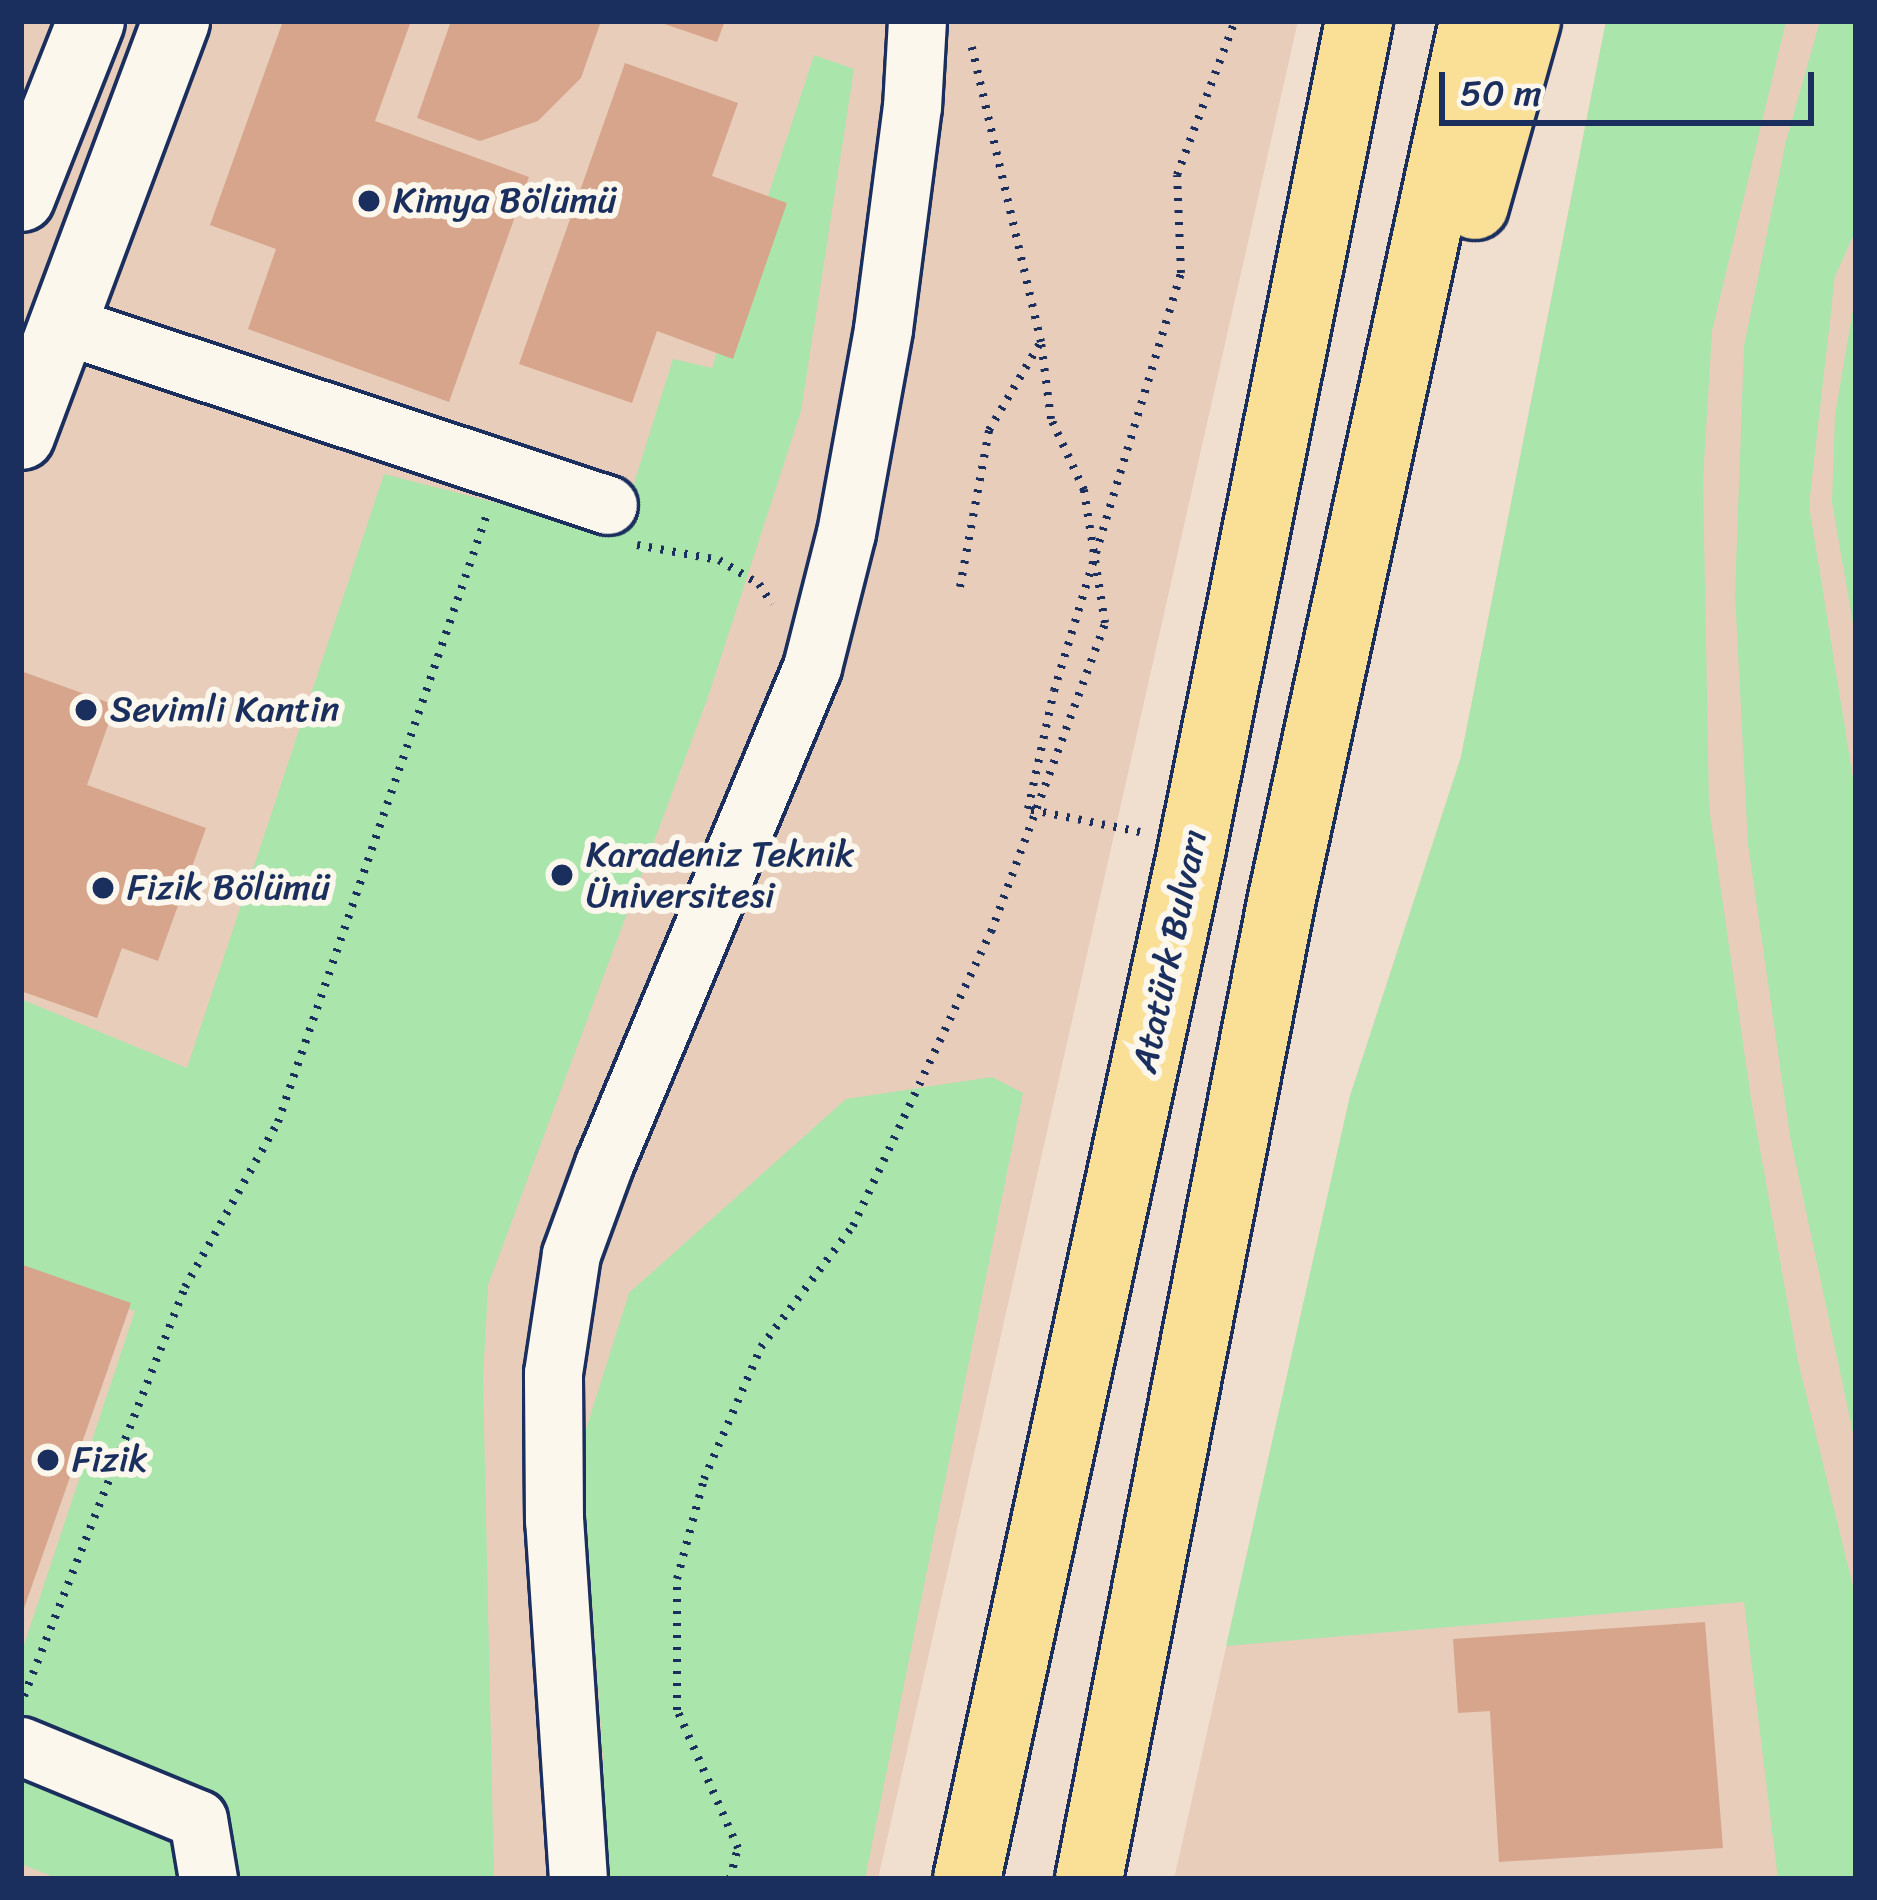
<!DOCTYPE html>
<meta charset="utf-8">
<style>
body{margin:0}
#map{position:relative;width:1877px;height:1900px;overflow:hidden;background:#f0decf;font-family:Sriracha,sans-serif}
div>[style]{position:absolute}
.built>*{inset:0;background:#e8cdbb}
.green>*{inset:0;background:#aae5ab}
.building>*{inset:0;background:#d7a58b}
.path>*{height:8px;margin-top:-4px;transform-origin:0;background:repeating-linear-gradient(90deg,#1b2f5e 0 3px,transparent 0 12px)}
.roads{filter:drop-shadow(3px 0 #1b2f5e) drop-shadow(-3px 0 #1b2f5e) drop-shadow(0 3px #1b2f5e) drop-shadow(0 -3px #1b2f5e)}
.minor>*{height:57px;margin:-28.5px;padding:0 28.5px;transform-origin:28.5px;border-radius:28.5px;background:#fbf7ec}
.tertiary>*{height:66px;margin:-33px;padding:0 33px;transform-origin:33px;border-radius:33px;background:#fbf7ec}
.trunk>*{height:66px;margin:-33px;padding:0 33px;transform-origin:33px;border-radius:33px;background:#fadf96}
.dots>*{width:33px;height:33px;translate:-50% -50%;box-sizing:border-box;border:6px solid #fbf7ec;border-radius:50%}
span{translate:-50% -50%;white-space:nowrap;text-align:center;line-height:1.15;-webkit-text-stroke:12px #fbf7ec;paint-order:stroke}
.poi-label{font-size:36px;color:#1b2f5e}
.left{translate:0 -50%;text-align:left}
.street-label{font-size:36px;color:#1b2f5e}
.frame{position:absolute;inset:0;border:24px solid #1b2f5e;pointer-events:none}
.scale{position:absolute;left:1439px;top:72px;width:375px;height:54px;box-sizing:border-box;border:6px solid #1b2f5e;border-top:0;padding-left:15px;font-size:36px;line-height:42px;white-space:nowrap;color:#1b2f5e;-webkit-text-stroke:9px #fbf7ec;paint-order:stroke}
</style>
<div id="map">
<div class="built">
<div style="clip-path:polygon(21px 21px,1298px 21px,878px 1879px,21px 1879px)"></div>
<div style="clip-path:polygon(1606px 21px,1856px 21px,1856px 1879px,1174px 1879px,1350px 1096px,1461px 757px)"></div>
</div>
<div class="green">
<div style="clip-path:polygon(1606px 21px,1786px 21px,1712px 331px,1703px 479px,1709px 807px,1751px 1099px,1798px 1361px,1856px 1599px,1856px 1879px,1778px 1879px,1744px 1602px,1226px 1646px,1350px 1096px,1461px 757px)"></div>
<div style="clip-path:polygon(1820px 21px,1856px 21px,1856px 230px,1835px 276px,1809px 505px,1856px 797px,1856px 1447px,1790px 1136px,1748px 844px,1735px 594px,1744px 346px,1786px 141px)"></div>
<div style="clip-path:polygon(814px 55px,854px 69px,801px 411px,708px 697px,488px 1285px,483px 1380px,494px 1879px,59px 1879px,21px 1864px,21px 1654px,135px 1311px,21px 1269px,21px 999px,187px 1068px,384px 474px,618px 534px,673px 359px,712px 368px)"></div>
<div style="clip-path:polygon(1856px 292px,1856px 641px,1832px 502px,1835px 415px)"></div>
<div style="clip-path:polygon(992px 1077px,1023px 1093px,865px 1879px,605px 1879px,603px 1756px,581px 1445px,629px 1293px,846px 1099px)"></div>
</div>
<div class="building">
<div style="clip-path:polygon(283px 21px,411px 21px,375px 121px,529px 177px,449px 402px,248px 329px,276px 249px,210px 225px)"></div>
<div style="clip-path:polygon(451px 21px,601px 21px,581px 78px,538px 121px,480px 141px,417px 118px)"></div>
<div style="clip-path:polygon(656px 21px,725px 21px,717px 42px)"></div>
<div style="clip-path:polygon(625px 63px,738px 103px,712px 176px,787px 203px,733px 359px,657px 331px,632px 403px,519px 364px)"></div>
<div style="clip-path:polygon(21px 671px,115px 705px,87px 785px,206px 828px,158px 961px,122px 948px,97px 1018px,21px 991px)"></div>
<div style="clip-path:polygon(23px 1265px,131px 1303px,22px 1614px,21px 1270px)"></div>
<div style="clip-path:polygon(1705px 1622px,1723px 1848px,1499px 1862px,1490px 1711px,1458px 1713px,1453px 1639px)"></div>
</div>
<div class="path">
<div style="left:637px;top:545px;width:83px;rotate:10.4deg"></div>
<div style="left:719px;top:560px;width:47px;rotate:31deg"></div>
<div style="left:759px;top:584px;width:24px;rotate:57deg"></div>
<div style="left:960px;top:587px;width:160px;rotate:-79.5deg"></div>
<div style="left:989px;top:430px;width:101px;rotate:-59.6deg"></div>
<div style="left:1140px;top:832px;width:114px;rotate:-168.4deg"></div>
<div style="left:1028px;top:809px;width:121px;rotate:-77.6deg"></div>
<div style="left:1054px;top:691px;width:437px;rotate:-73.1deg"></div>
<div style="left:1181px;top:273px;width:98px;rotate:-92.3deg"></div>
<div style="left:1177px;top:175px;width:165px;rotate:-69.4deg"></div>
<div style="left:24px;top:1696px;width:440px;rotate:-68.5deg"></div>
<div style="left:185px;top:1287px;width:189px;rotate:-60.6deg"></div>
<div style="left:278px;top:1122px;width:640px;rotate:-71.03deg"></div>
<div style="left:730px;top:1879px;width:32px;rotate:-76deg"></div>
<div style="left:738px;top:1848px;width:151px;rotate:-113.8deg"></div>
<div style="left:677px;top:1710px;width:131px;rotate:-90deg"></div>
<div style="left:677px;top:1579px;width:104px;rotate:-74.9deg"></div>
<div style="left:704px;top:1479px;width:144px;rotate:-66.6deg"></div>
<div style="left:761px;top:1347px;width:152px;rotate:-52.8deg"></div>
<div style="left:853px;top:1226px;width:325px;rotate:-64.9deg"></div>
<div style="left:991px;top:932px;width:329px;rotate:-69.7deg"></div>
<div style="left:1105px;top:623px;width:135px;rotate:-99deg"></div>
<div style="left:1084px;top:490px;width:78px;rotate:-114.9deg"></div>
<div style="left:1051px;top:419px;width:78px;rotate:-97.4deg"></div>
<div style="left:1041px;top:342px;width:303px;rotate:-103.2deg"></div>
</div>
<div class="roads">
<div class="minor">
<div style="left:61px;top:324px;width:576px;rotate:18.31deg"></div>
<div style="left:21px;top:1746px;width:191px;rotate:22.4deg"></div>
<div style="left:198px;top:1819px;width:61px;rotate:80.5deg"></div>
<div style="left:578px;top:1879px;width:359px;rotate:-93.8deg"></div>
<div style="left:554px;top:1521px;width:148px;rotate:-90.4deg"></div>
<div style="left:553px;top:1373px;width:120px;rotate:-81.4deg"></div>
<div style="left:571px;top:1254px;width:96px;rotate:-69.9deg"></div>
<div style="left:604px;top:1164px;width:539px;rotate:-67.29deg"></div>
<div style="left:812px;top:667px;width:138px;rotate:-75.8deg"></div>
<div style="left:846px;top:533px;width:207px;rotate:-79.7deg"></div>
<div style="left:883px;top:329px;width:224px;rotate:-82.6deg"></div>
<div style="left:912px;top:107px;width:86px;rotate:-86.7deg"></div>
</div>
<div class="tertiary">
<div style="left:21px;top:198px;width:190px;rotate:-68.4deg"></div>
<div style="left:21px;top:436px;width:443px;rotate:-69.5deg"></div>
</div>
<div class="trunk">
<div style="left:1475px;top:206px;width:192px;rotate:-74.3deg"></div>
<div style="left:967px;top:1879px;width:1050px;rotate:-77.68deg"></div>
<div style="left:1191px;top:853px;width:849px;rotate:-78.58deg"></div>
<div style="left:1089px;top:1879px;width:1000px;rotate:-78.87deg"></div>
<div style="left:1282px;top:898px;width:898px;rotate:-77.71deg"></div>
</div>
</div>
<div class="dots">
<div style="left:369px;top:201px;background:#1b2f5e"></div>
<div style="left:86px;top:710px;background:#1b2f5e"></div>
<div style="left:562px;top:875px;background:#1b2f5e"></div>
<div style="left:103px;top:888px;background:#1b2f5e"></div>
<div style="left:48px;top:1460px;background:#1b2f5e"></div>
</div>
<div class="poi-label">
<span class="left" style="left:393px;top:201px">Kimya Bölümü</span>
<span class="left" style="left:110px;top:710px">Sevimli Kantin</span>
<span class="left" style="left:586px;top:875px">Karadeniz Teknik<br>Üniversitesi</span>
<span class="left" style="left:127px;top:888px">Fizik Bölümü</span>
<span class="left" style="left:72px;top:1460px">Fizik</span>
</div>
<div class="street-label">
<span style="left:1170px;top:951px;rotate:-78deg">Atatürk Bulvarı</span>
</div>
<div class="frame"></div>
<div class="scale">50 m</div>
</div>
